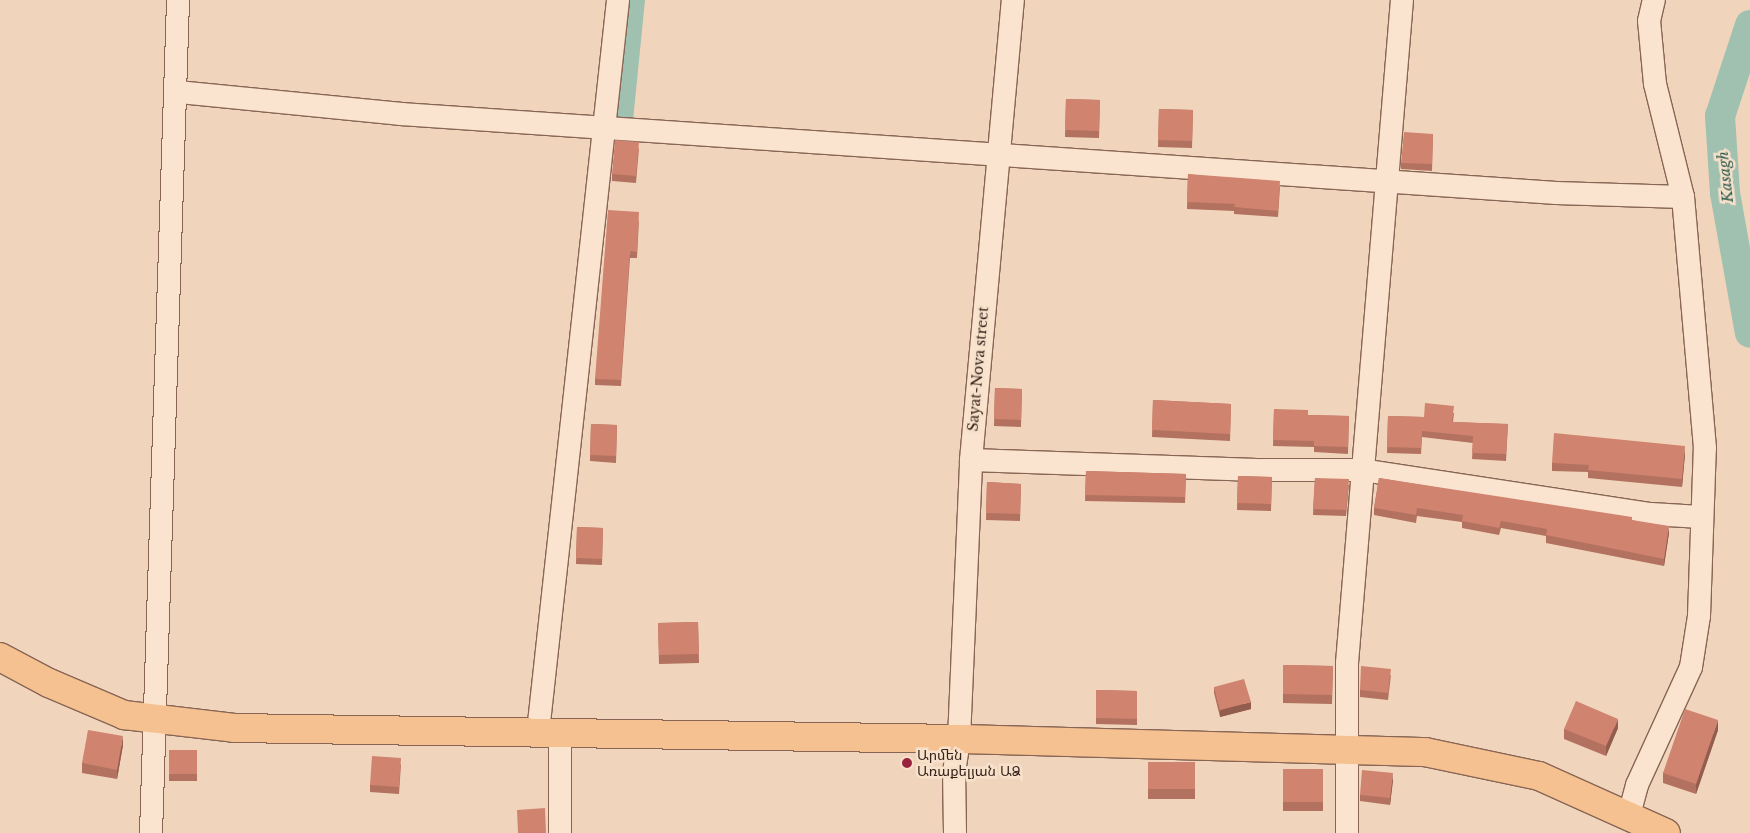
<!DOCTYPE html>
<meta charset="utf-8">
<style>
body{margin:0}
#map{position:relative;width:1750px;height:833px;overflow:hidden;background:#f0d5bc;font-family:"Libre Baskerville","Noto Sans Armenian",serif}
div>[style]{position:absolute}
.canal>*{height:18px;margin:-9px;padding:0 9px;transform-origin:9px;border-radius:9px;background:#a0c0b0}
.river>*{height:30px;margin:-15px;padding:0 15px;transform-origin:15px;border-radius:15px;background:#a0c0b0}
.roads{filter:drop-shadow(1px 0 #886555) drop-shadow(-1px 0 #886555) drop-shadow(0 1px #886555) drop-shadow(0 -1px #886555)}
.minor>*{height:22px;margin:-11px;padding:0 11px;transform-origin:11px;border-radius:11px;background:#fae4cf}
.major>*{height:28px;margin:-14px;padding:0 14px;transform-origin:14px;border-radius:14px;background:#f6c190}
.wall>*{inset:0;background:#b3715f}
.shaded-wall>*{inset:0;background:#925c4e}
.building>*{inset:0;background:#d0836f}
.dots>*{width:14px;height:14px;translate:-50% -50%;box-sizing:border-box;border:2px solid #f7e1cb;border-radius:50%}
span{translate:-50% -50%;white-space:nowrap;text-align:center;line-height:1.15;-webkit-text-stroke:5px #f7e1cb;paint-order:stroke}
.street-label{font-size:14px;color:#36221a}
.poi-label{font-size:14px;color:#36221a}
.left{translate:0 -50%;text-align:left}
.water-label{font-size:15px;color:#29574a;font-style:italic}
</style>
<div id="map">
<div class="canal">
<div style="left:624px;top:120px;width:121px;rotate:-84.3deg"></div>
</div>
<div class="river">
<div style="left:1750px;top:25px;width:96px;rotate:108.2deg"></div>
<div style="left:1720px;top:116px;width:77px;rotate:86.3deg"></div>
<div style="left:1725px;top:193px;width:142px;rotate:79.9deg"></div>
</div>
<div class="roads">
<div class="minor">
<div style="left:178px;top:92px;width:224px;rotate:5.6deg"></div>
<div style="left:401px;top:114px;width:412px;rotate:3.9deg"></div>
<div style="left:812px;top:142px;width:746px;rotate:3.92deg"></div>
<div style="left:1556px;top:193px;width:127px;rotate:1.8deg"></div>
<div style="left:971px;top:460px;width:293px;rotate:2deg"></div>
<div style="left:1264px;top:470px;width:98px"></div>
<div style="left:1362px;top:470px;width:292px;rotate:8.7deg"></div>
<div style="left:1651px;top:514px;width:50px;rotate:3.4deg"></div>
<div style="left:538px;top:732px;width:736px;rotate:-83.76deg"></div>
<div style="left:1629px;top:815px;width:31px;rotate:-75deg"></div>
<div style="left:1637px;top:785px;width:130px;rotate:-65.4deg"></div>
<div style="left:1691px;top:667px;width:52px;rotate:-81.1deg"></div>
<div style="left:1699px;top:616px;width:168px;rotate:-88deg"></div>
<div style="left:1705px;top:448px;width:252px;rotate:-95deg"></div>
<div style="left:1683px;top:197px;width:116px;rotate:-103.9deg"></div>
<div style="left:1655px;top:84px;width:63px;rotate:-95.4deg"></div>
<div style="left:1649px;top:21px;width:22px;rotate:-77deg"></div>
<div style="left:151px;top:833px;width:833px;rotate:-88.14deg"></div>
<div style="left:560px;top:833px;width:100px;rotate:-90deg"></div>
<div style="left:955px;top:833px;width:61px;rotate:-90.9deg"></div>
<div style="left:954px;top:772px;width:33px;rotate:-81deg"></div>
<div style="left:959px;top:739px;width:279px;rotate:-87.5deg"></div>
<div style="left:971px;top:460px;width:462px;rotate:-84.8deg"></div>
<div style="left:1347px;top:833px;width:170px;rotate:-90deg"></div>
<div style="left:1347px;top:663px;width:665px;rotate:-85.26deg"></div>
</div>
<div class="major">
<div style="left:0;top:657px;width:55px;rotate:28deg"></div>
<div style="left:49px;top:683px;width:82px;rotate:23.1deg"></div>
<div style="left:124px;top:715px;width:111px;rotate:6.7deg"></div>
<div style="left:234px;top:728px;width:725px;rotate:0.87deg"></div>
<div style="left:959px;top:739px;width:466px;rotate:1.6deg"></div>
<div style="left:1425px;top:752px;width:116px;rotate:11.9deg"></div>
<div style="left:1539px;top:776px;width:139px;rotate:24.2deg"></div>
</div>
</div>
<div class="wall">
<div style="clip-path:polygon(1066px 99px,1100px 100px,1099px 138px,1065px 137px)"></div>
<div style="clip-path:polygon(1159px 109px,1193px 110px,1192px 148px,1158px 147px)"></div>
<div style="clip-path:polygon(1433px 134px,1432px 171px,1401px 169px,1401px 163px)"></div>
<div style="clip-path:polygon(639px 148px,636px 183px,612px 181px,612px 174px)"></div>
<div style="clip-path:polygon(1188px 174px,1280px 187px,1278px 217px,1234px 214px,1234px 211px,1187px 209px)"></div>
<div style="clip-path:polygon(639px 219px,637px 258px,630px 258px,621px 386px,595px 385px,595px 379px)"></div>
<div style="clip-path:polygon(995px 388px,1022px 389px,1021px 427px,994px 426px)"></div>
<div style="clip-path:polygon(1153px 400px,1231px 404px,1230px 441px,1152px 437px)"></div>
<div style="clip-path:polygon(1274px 409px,1308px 415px,1349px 416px,1348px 454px,1314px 452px,1314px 447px,1273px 446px)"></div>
<div style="clip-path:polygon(1454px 413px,1453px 422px,1508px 424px,1506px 461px,1472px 459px,1473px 443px,1422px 437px,1421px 454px,1387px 453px,1388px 416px,1424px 417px)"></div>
<div style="clip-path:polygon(591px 424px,617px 425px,616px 463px,590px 461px)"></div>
<div style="clip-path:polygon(1685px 454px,1682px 487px,1588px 478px,1588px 472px,1552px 471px,1552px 463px)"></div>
<div style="clip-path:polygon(1086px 471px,1186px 474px,1185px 503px,1085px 501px)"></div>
<div style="clip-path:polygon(1238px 476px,1272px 477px,1271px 511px,1237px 510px)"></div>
<div style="clip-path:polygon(1315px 478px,1349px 485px,1346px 516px,1313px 515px)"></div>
<div style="clip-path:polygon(1379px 478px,1632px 520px,1669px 533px,1664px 566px,1546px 543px,1546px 536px,1501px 528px,1499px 535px,1462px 528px,1462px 522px,1417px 516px,1416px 523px,1374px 515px,1374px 508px)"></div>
<div style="clip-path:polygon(987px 482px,1021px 484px,1020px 521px,986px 520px)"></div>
<div style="clip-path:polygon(577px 527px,603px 528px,602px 565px,576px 564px)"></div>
<div style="clip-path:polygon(698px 622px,699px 663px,659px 664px,658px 623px)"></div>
<div style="clip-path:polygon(1283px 665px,1333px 666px,1332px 704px,1283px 703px)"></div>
<div style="clip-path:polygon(1391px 675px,1388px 700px,1360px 697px,1360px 690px)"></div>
<div style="clip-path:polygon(1214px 687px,1251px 709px,1220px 717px,1214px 693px)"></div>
<div style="clip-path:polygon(1096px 690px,1137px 691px,1137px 725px,1096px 724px)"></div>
<div style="clip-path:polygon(1618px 728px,1606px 756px,1564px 739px,1564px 729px)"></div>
<div style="clip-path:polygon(1718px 730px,1696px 794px,1663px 783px,1663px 773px)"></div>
<div style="clip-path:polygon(123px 745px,117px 779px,82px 773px,82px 763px)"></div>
<div style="clip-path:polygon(169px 750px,197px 750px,197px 781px,169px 781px)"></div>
<div style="clip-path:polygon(1148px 762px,1195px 762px,1195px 799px,1148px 799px)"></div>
<div style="clip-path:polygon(401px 764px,399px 794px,370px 792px,370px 785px)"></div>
<div style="clip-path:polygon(1283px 769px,1323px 769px,1323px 811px,1283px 811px)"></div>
<div style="clip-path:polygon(1393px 780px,1390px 805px,1360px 801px,1360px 795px)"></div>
</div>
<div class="shaded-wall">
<div style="clip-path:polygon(1685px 446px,1685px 454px,1682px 487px,1682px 479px)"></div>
<div style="clip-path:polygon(1669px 526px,1669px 533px,1664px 566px,1664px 559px)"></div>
<div style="clip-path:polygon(1251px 702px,1251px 709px,1220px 717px,1220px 710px)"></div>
<div style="clip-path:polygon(1618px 719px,1618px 728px,1606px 756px,1606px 746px)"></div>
<div style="clip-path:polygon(1718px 720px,1718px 730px,1696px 794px,1696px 784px)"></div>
<div style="clip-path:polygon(123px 736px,123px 745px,117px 779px,117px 770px)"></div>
<div style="clip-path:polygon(1393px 773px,1393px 780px,1390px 805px,1390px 798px)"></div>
</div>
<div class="building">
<div style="clip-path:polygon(1066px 99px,1100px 100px,1099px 131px,1065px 130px)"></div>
<div style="clip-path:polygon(1159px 109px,1193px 110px,1192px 141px,1158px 140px)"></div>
<div style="clip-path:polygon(1404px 132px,1433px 134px,1432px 164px,1401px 163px)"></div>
<div style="clip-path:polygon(615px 140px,639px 142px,636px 176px,612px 174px)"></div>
<div style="clip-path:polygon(1188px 174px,1280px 181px,1278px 211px,1234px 207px,1235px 204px,1187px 202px)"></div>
<div style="clip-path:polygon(608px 210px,639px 212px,637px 252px,630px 251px,621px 380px,595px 379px)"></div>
<div style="clip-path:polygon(995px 388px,1022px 389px,1021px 420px,994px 419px)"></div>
<div style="clip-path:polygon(1153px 400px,1231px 404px,1230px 434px,1152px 430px)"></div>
<div style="clip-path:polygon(1425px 403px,1454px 406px,1452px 422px,1508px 424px,1506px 454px,1472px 453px,1473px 436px,1422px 431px,1421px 448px,1387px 447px,1388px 416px,1424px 417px)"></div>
<div style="clip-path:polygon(1274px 409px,1308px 410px,1308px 415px,1349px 416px,1348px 447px,1314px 446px,1314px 441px,1273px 440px)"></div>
<div style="clip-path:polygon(591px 424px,617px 425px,616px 456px,590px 455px)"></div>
<div style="clip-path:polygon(1554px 433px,1685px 446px,1682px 479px,1588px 470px,1589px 465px,1552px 463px)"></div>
<div style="clip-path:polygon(1086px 471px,1186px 474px,1185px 497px,1085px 495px)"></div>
<div style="clip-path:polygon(1238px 476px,1272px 477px,1271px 504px,1237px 503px)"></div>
<div style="clip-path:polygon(1315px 478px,1349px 479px,1346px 510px,1313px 509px)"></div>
<div style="clip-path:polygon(1379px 478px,1632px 517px,1632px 520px,1669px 526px,1664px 559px,1546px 535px,1547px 529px,1501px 521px,1499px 528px,1462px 521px,1463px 515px,1417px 508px,1416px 515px,1374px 508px)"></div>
<div style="clip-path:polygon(987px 482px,1021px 484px,1020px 514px,986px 513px)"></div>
<div style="clip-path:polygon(577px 527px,603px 528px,602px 559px,576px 558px)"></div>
<div style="clip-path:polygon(698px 622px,699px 654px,659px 655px,658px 623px)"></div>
<div style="clip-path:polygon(1283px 665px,1333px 666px,1332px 695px,1283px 694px)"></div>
<div style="clip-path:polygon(1361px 666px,1391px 669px,1388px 693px,1360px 690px)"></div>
<div style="clip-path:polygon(1244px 679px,1251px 702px,1220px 710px,1214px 687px)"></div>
<div style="clip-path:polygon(1096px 690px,1137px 691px,1137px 719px,1096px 718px)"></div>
<div style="clip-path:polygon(1576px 701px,1618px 719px,1606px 746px,1564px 729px)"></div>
<div style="clip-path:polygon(1685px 709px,1718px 720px,1696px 784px,1663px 773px)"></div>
<div style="clip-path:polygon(88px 730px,123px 736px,117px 770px,82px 763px)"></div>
<div style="clip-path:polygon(169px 750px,197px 750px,197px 774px,169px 774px)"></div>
<div style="clip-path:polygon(372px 756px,401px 758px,399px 787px,370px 785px)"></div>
<div style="clip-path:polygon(1148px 762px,1195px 762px,1195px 789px,1148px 789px)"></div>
<div style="clip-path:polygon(1283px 769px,1323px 769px,1323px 802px,1283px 802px)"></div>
<div style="clip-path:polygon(1362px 770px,1393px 773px,1390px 798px,1360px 795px)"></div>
<div style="clip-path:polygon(545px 808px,546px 833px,518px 833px,517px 810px)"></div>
</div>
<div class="dots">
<div style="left:907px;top:763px;background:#99223c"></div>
</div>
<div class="street-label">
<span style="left:978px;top:369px;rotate:-85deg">Sayat-Nova street</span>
</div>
<div class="poi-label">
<span class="left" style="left:917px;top:763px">Արմեն<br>Առաքելյան ԱՁ</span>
</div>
<div class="water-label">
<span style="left:1725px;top:177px;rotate:-96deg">Kasagh</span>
</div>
</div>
